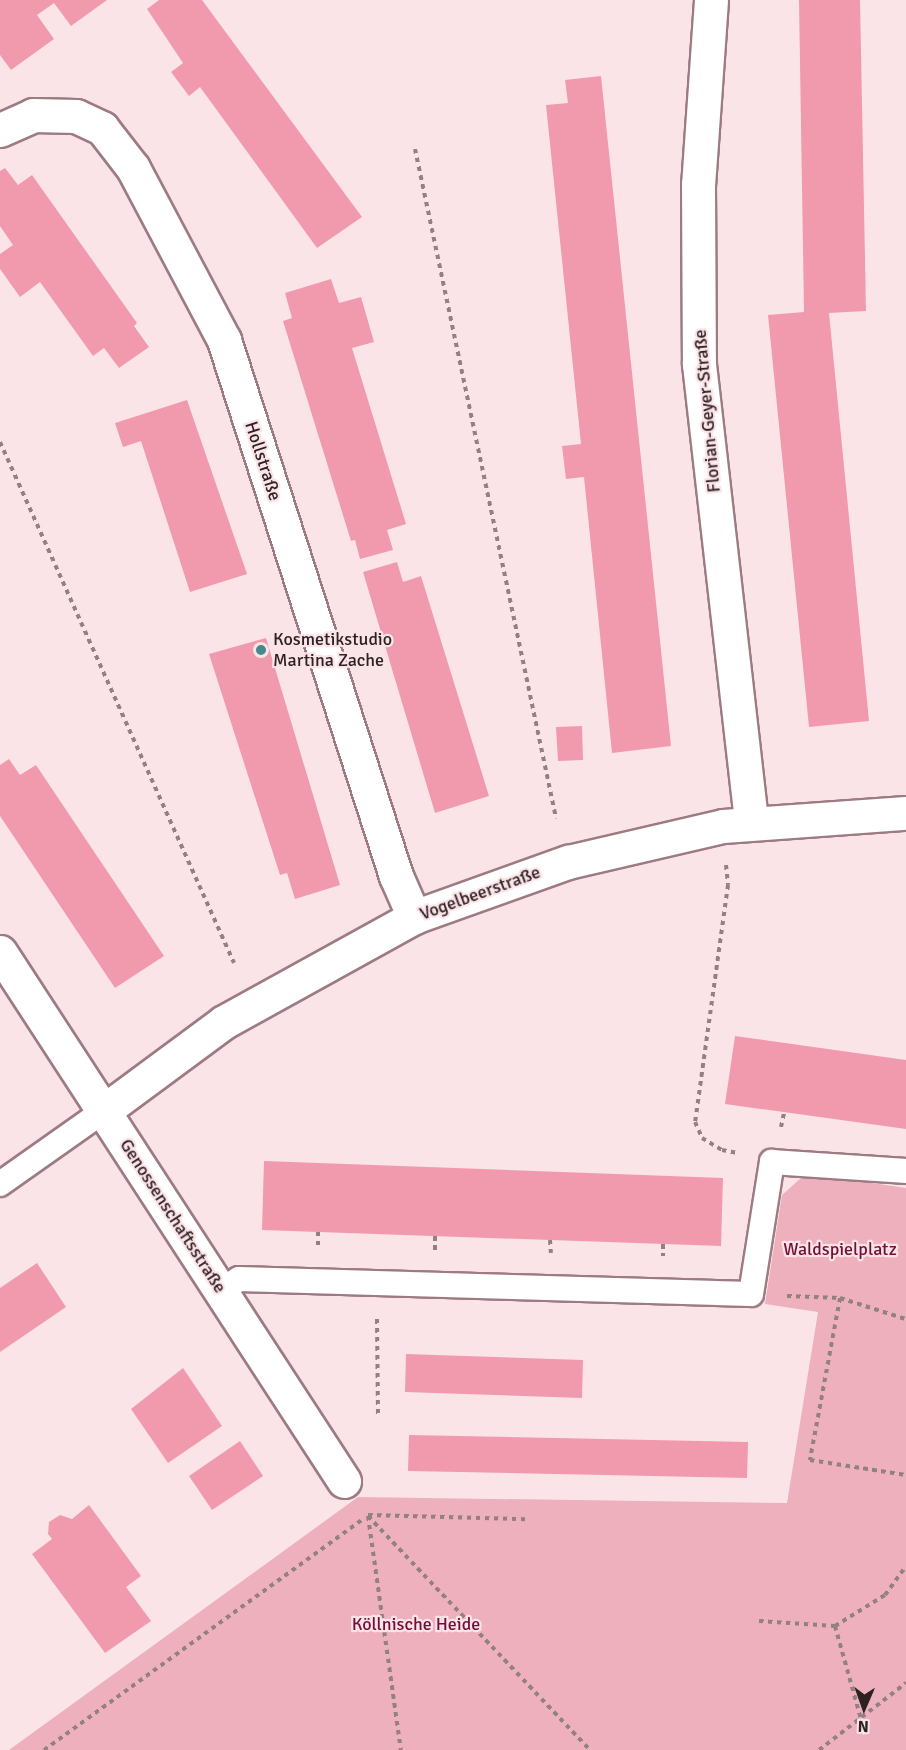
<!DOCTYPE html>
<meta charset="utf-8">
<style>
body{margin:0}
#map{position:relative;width:906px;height:1750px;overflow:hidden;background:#fbe4e8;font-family:Signika,sans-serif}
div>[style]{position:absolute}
.green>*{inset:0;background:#eeb0bc}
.building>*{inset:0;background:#f19aad}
.path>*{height:4px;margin-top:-2px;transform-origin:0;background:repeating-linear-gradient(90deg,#928083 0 4.5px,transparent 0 9px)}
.roads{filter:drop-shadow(2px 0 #9d7b82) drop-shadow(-2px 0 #9d7b82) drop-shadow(0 2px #9d7b82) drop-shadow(0 -2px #9d7b82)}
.service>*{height:24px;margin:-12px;padding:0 12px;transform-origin:12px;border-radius:12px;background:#fff}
.minor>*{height:33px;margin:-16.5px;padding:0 16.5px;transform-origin:16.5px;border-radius:16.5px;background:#fff}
.dots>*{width:16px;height:16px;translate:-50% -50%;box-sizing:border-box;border:3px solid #fbe4e8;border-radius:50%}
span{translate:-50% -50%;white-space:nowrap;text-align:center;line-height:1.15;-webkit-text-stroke:4.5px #fbe4e8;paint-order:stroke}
.street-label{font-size:18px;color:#2e2123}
.poi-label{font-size:18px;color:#2e2123}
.left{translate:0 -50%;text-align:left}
.park-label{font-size:18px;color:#750e36}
.north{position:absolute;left:834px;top:1678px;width:60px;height:60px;-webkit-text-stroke:4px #fbe4e8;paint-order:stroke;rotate:182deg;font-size:16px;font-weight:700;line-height:24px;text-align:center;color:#2e2123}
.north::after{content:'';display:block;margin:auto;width:21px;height:27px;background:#2e2123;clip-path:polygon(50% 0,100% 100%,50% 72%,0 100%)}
</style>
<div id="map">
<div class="green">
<div style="clip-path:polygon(832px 1177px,906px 1188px,906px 1750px,9px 1750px,358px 1497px,787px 1503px,818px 1312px,765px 1304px,782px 1195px,801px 1178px)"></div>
</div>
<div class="building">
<div style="clip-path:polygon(0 0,107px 0,71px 26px,54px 3px,37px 15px,54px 39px,11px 70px,0 55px)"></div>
<div style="clip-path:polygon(159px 0,202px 0,362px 217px,317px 248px,200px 87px,189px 96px,171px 72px,183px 63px,147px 9px)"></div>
<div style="clip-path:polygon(799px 0,860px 0,866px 311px,829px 313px,869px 721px,809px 727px,768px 315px,804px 312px)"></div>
<div style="clip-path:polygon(601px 76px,671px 746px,612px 753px,584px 477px,566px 479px,562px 446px,581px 444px,546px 105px,568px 103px,565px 80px)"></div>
<div style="clip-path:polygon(5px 168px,18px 185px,32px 175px,137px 323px,134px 326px,149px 347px,119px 368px,104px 348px,93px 356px,40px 282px,20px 297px,0 269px,0 254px,13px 245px,0 226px,0 171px)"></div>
<div style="clip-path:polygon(331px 279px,339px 303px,361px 297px,374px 342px,352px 348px,406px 524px,387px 530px,393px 550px,360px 559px,355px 540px,351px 541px,283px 321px,292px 318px,285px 293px)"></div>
<div style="clip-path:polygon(187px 400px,247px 574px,190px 592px,141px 441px,123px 447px,115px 423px)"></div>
<div style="clip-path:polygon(397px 562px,403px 582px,421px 576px,489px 796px,435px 813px,363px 572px)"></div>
<div style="clip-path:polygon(266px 638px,340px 885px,295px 899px,287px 873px,280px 875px,209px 654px)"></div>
<div style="clip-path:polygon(582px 726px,583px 760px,558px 761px,556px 727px)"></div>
<div style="clip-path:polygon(9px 759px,20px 775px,36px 765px,164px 956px,115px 988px,0 816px,0 765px)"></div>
<div style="clip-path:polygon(735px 1036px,906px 1060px,906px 1129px,725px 1104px)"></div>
<div style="clip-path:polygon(264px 1161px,723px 1178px,721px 1246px,262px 1230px)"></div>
<div style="clip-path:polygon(37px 1263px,66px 1307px,0 1352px,0 1288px)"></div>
<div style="clip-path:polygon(406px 1354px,583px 1360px,582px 1398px,405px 1392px)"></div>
<div style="clip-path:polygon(183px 1368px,222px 1426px,168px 1463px,131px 1409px)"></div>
<div style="clip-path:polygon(409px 1435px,748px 1442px,747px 1478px,408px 1471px)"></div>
<div style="clip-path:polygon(240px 1441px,263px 1476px,212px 1510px,189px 1476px)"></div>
<div style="clip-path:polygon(89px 1505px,141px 1576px,126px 1587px,151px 1621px,105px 1653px,32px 1554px,52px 1539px,48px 1534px,49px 1522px,60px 1515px,72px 1519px)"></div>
</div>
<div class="path">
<div style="left:415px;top:149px;width:684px;rotate:78.1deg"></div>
<div style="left:0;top:442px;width:571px;rotate:65.81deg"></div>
<div style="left:726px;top:865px;width:20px;rotate:84deg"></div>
<div style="left:728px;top:885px;width:239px;rotate:97.9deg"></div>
<div style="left:695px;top:1122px;width:17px;rotate:66deg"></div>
<div style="left:702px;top:1138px;width:23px;rotate:31deg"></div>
<div style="left:722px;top:1150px;width:16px;rotate:11deg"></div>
<div style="left:781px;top:1127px;width:14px;rotate:-78deg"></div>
<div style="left:550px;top:1240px;width:13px;rotate:86deg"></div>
<div style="left:663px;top:1244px;width:12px;rotate:90deg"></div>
<div style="left:318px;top:1245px;width:13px;rotate:-90deg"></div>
<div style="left:435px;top:1250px;width:14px;rotate:-90deg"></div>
<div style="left:787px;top:1296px;width:53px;rotate:2.2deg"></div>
<div style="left:840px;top:1298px;width:69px;rotate:17.7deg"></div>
<div style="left:840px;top:1298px;width:165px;rotate:100.5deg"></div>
<div style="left:810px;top:1460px;width:97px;rotate:8.9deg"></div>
<div style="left:377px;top:1319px;width:95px;rotate:89.4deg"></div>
<div style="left:368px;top:1515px;width:158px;rotate:1.5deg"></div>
<div style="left:368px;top:1516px;width:323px;rotate:46.5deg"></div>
<div style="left:368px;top:1516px;width:236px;rotate:82deg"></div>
<div style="left:759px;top:1621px;width:76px;rotate:3.8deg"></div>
<div style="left:835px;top:1626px;width:59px;rotate:-31.8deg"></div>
<div style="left:885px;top:1595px;width:36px;rotate:-54deg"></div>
<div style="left:835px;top:1626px;width:97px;rotate:74.4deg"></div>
<div style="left:44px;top:1750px;width:392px;rotate:-35.9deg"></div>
<div style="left:819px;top:1750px;width:110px;rotate:-37.6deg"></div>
</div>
<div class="roads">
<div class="service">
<div style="left:0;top:1184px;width:128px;rotate:-35.2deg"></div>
<div style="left:222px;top:1290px;width:20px;rotate:-33deg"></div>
<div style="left:239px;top:1279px;width:512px;rotate:1.68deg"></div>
<div style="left:751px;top:1294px;width:134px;rotate:-81deg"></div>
<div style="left:772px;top:1162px;width:134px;rotate:3.8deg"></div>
</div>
<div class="minor">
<div style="left:711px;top:0;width:184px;rotate:94deg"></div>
<div style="left:698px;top:184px;width:180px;rotate:89.7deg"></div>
<div style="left:699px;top:364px;width:460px;rotate:83.5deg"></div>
<div style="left:0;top:130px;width:36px;rotate:-24deg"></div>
<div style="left:33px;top:115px;width:43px;rotate:1.3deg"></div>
<div style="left:76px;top:116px;width:29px;rotate:25deg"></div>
<div style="left:102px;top:128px;width:51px;rotate:52.2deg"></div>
<div style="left:133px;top:168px;width:195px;rotate:62.1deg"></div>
<div style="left:224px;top:340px;width:563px;rotate:72.21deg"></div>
<div style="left:396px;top:876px;width:45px;rotate:66.3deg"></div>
<div style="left:0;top:952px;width:631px;rotate:56.96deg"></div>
<div style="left:105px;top:1110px;width:148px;rotate:-36.5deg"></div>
<div style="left:224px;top:1022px;width:217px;rotate:-28.9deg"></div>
<div style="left:414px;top:917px;width:164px;rotate:-19.7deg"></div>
<div style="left:568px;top:862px;width:159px;rotate:-13.1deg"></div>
<div style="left:723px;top:826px;width:183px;rotate:-4.1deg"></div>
</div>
</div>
<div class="dots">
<div style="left:261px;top:650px;background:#438b8b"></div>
</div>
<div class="street-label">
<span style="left:707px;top:411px;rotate:-95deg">Florian-Geyer-Straße</span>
<span style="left:263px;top:461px;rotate:72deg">Hollstraße</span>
<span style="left:480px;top:893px;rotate:-20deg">Vogelbeerstraße</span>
<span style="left:173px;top:1216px;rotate:57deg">Genossenschaftsstraße</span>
</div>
<div class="poi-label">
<span class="left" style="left:273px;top:650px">Kosmetikstudio<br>Martina Zache</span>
</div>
<div class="park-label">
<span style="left:840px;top:1249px">Waldspielplatz</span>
<span style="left:416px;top:1624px">Köllnische Heide</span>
</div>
<div class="north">N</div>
</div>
